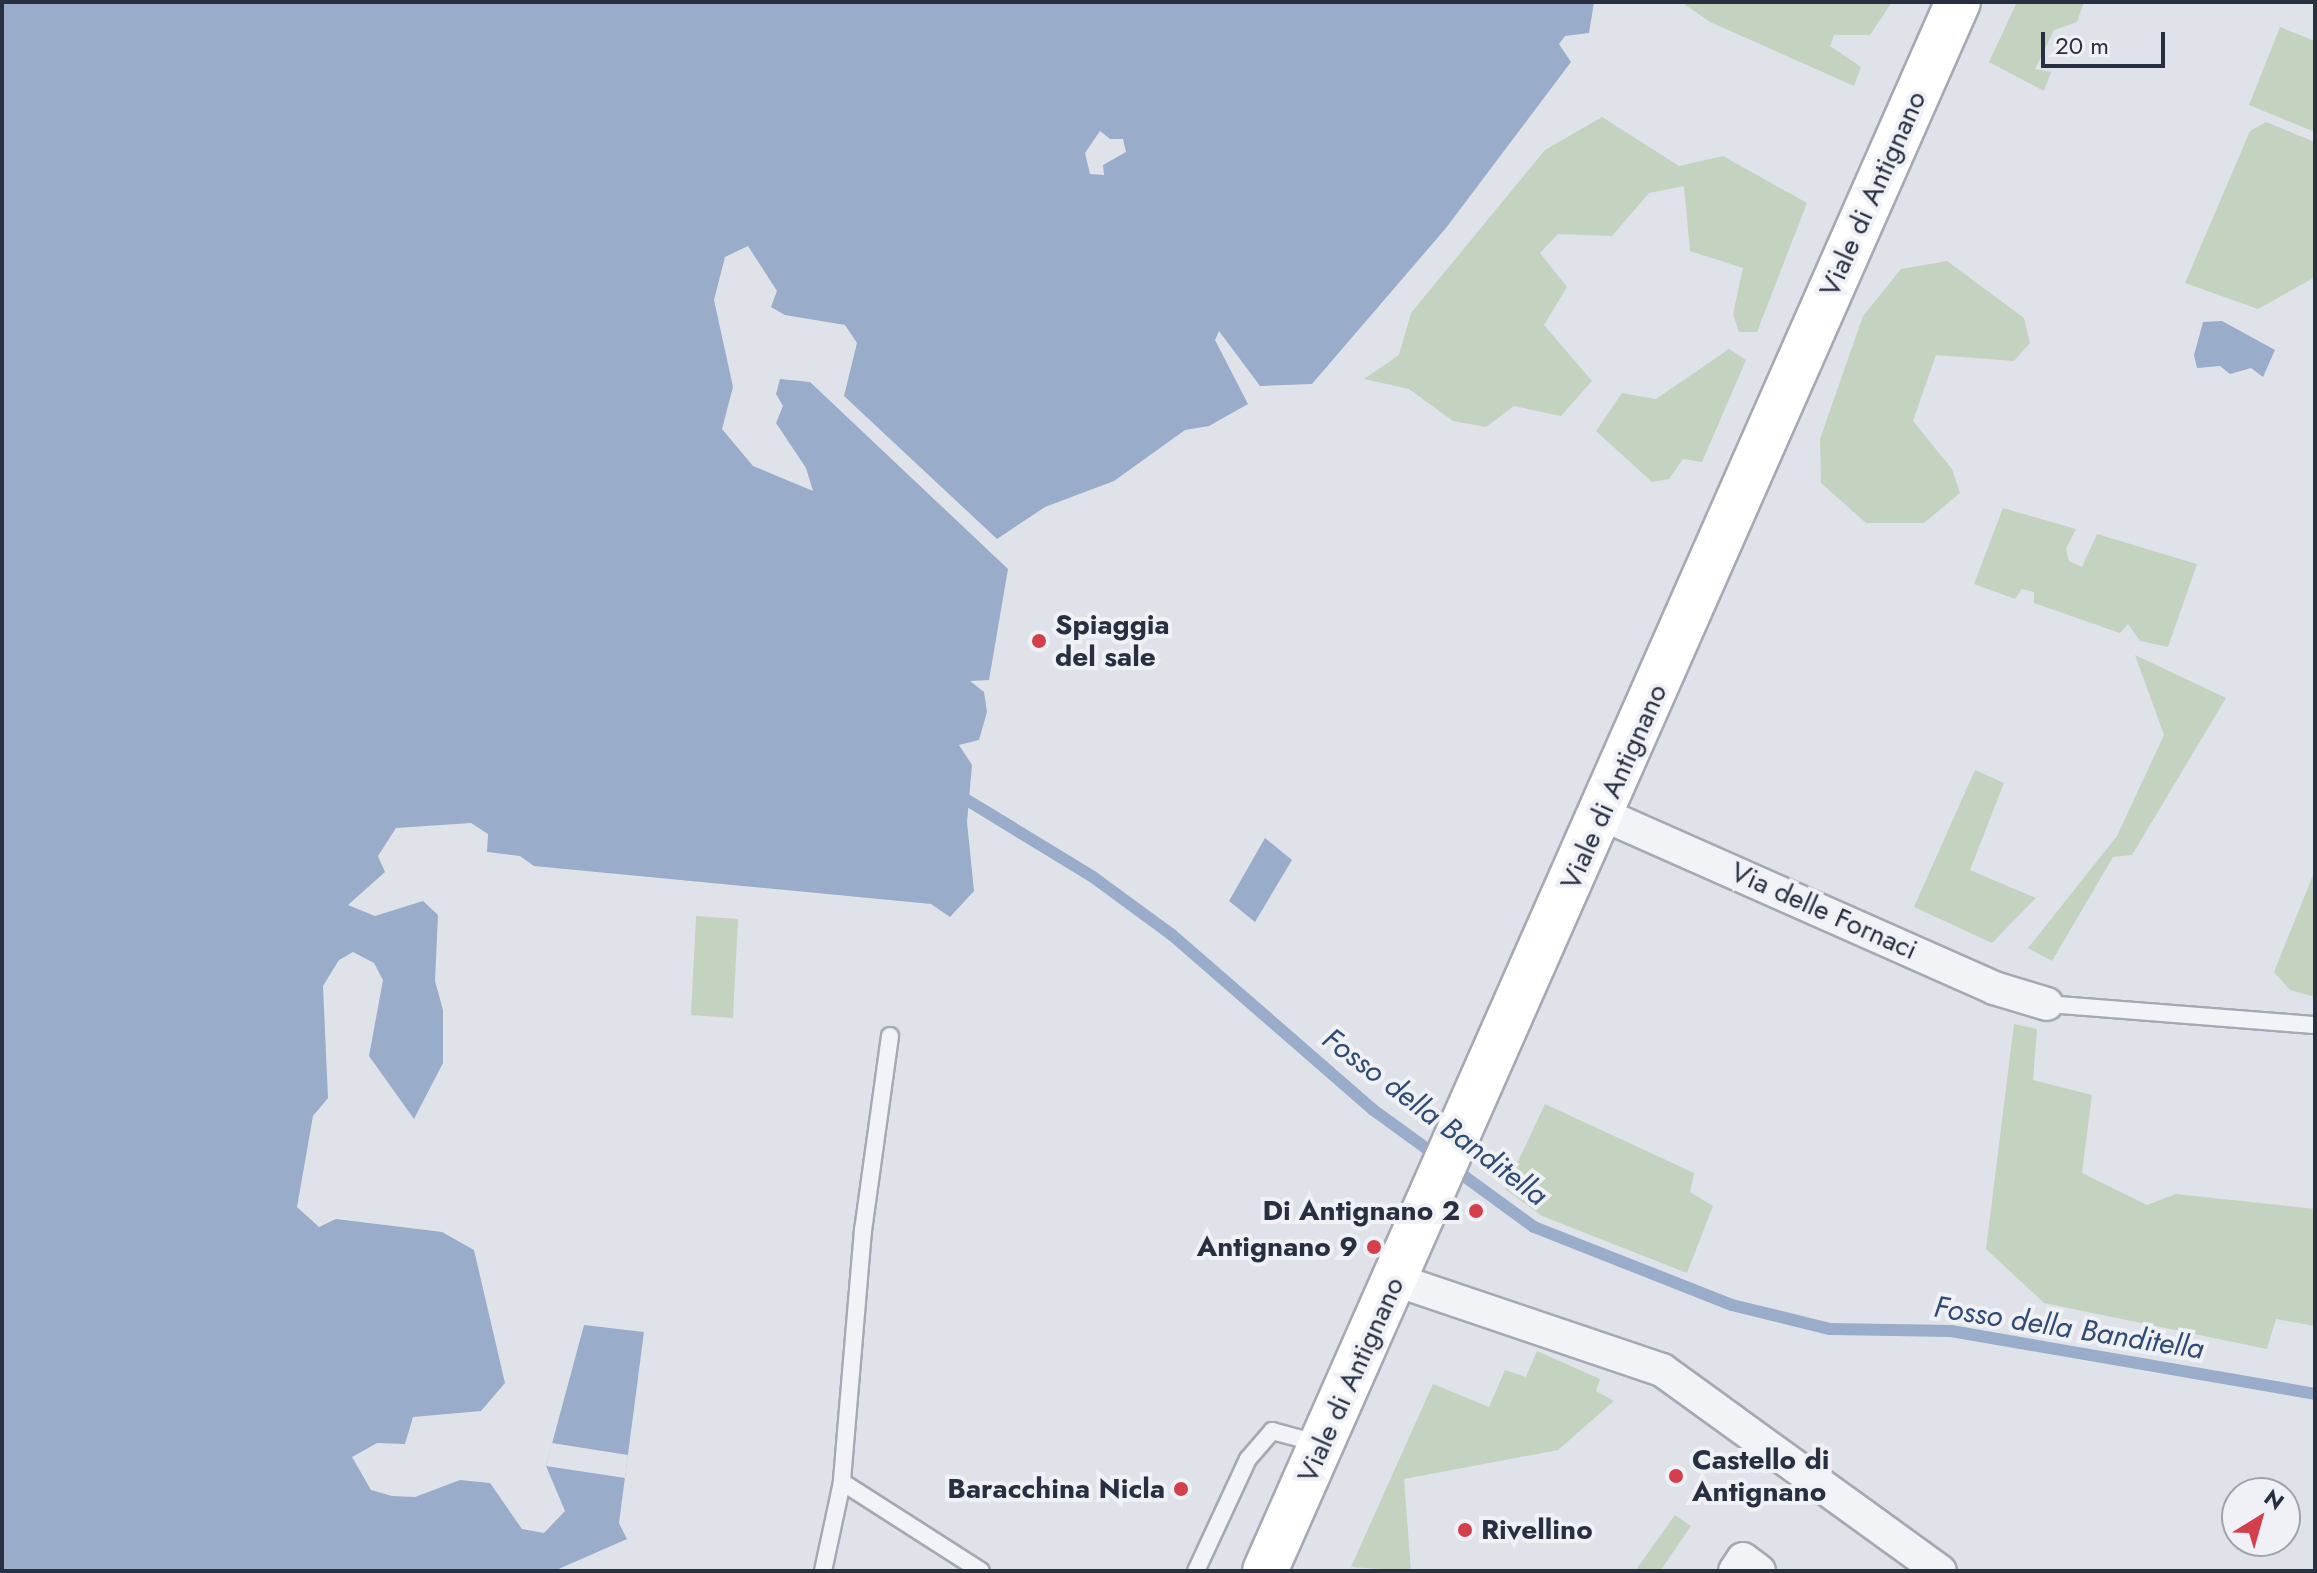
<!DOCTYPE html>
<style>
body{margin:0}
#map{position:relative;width:2317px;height:1573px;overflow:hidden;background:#dfe2e9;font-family:Jost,sans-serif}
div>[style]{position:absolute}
.green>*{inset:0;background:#c3d3c0}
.water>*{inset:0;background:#99adca}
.pier>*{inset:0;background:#dfe2e9}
.stream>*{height:12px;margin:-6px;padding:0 6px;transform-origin:6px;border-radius:6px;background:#99adca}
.roads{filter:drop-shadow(2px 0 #a4a9b3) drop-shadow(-2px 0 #a4a9b3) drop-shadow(0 2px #a4a9b3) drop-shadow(0 -2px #a4a9b3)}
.lane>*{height:16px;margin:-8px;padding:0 8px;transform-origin:8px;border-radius:8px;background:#f2f3f7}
.street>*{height:32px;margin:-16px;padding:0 16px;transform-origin:16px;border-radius:16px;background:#f2f3f7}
.secondary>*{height:44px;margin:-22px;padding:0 22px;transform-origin:22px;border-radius:22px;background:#fff}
.dots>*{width:22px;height:22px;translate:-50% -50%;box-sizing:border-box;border:4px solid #eff1f6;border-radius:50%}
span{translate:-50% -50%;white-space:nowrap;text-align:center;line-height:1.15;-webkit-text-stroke:8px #eff1f6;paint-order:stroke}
.street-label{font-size:28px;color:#272f41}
.poi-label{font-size:28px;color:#272f41;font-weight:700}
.left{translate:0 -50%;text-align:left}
.right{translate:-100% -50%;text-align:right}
.water-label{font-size:30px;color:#304a76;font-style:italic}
.frame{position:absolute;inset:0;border:4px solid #272f41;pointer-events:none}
.north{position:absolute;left:2221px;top:1477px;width:80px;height:80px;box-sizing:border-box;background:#eff1f6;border:2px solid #9fa3ae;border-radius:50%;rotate:37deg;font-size:22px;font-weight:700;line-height:32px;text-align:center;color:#272f41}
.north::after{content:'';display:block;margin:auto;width:28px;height:36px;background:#d33f4a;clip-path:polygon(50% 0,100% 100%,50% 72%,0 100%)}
.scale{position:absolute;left:2041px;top:32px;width:124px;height:36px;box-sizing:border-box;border:4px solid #272f41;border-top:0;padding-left:10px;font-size:24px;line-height:28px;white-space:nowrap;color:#272f41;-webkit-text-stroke:6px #eff1f6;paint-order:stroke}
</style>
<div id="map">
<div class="green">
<div style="clip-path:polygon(1681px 2px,1892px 2px,1870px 35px,1834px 35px,1830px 46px,1861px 67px,1854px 86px,1710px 22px)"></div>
<div style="clip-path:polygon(2017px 2px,2084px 2px,2077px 22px,2054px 30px,2035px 69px,2051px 72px,2044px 91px,1989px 62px)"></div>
<div style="clip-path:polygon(2280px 27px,2315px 41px,2315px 132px,2249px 105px)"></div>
<div style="clip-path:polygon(1602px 117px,1679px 166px,1723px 156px,1807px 203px,1757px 332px,1739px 332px,1733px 314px,1743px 268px,1690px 251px,1684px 186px,1649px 193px,1612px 236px,1558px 234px,1540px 253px,1567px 287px,1544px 325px,1592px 381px,1561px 416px,1514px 406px,1486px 427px,1453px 421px,1409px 389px,1364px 379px,1399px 355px,1411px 313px,1545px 150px)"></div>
<div style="clip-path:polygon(2266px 122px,2315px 142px,2315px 277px,2258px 309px,2185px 283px,2250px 131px)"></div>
<div style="clip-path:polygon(1947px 261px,2024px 318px,2030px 343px,2014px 361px,1936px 355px,1913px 421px,1952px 469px,1960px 493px,1924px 523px,1866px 523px,1821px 483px,1820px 439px,1863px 316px,1901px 269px)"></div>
<div style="clip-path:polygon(1729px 349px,1746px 360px,1702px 462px,1683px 459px,1669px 479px,1652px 482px,1596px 431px,1622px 393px,1656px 399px)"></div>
<div style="clip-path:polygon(2003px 508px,2076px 529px,2066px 549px,2069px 561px,2082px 567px,2097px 534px,2197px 564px,2168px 647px,2140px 641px,2128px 624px,2120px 633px,2034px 603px,2034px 592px,2022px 589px,2015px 599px,1974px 584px)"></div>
<div style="clip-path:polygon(2135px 655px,2226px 698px,2132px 855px,2113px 857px,2052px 961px,2028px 948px,2117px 836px,2164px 735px)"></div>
<div style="clip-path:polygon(1975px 770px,2004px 783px,1970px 870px,2036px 898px,1992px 943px,1914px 907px)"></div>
<div style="clip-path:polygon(2313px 875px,2315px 875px,2315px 997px,2290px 990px,2274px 972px)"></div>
<div style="clip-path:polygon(696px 916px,738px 919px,733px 1018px,691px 1015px)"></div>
<div style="clip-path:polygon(2014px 1024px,2037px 1029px,2033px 1080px,2092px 1095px,2082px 1173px,2147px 1205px,2176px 1194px,2315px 1209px,2315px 1326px,2276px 1319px,2267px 1349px,2044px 1303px,1986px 1249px)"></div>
<div style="clip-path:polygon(1545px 1104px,1694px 1173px,1690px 1192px,1713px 1206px,1687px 1273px,1542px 1216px,1505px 1189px)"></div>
<div style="clip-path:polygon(1537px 1351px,1600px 1379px,1596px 1391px,1614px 1401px,1558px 1450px,1404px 1479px,1411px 1571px,1351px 1567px,1433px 1384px,1489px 1407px,1505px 1370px,1526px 1377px)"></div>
<div style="clip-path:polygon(1675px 1515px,1691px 1526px,1660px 1571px,1635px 1571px)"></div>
</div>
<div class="water">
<div style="clip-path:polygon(evenodd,2px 2px,1594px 2px,1589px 33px,1565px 36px,1559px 44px,1571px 62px,1446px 228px,1312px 384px,1260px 386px,1219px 331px,1215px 340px,1248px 404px,1209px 426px,1185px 430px,1114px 481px,1045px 507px,997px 539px,844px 396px,857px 343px,845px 325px,785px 315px,771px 307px,777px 291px,748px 246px,725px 257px,714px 300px,733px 387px,722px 429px,753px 466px,813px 491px,806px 468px,776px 423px,783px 406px,776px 394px,780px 379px,810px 382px,1008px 569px,989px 680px,970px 681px,984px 692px,987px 712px,979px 740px,959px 745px,972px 765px,967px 822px,974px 891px,950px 917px,931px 904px,534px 866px,520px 856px,487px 852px,488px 834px,471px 823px,396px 828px,378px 856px,385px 872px,348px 905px,375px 916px,423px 901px,438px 915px,435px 981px,443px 1010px,443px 1063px,414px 1119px,369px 1056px,383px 980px,374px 963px,353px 952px,339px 960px,323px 986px,328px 1098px,313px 1116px,297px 1207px,319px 1227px,336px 1219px,442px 1232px,474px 1250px,505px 1383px,481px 1411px,413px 1417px,405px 1444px,377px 1443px,352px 1457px,371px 1490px,392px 1496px,415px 1497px,460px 1480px,490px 1483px,522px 1529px,544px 1533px,565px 1511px,546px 1466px,584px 1325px,644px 1332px,619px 1523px,627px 1539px,554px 1571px,2px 1571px,2px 2px,1100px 131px,1110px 139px,1123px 139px,1126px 152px,1103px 165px,1104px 175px,1090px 174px,1085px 153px,1100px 131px)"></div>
<div style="clip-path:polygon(2222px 321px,2275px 350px,2263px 377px,2251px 368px,2230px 374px,2220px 366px,2197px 368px,2194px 355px,2203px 322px)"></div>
<div style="clip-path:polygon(1265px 838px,1292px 860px,1255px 922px,1229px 901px)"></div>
</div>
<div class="pier">
<div style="clip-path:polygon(552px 1443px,628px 1455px,625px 1478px,546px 1466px)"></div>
</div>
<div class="stream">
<div style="left:967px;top:800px;width:148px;rotate:31.4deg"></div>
<div style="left:1093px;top:877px;width:97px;rotate:36.2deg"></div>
<div style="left:1171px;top:934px;width:267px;rotate:41deg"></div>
<div style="left:1372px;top:1109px;width:82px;rotate:36deg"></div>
<div style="left:1453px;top:1168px;width:100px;rotate:36.1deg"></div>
<div style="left:1534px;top:1227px;width:213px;rotate:21.5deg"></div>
<div style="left:1732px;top:1305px;width:101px;rotate:13.8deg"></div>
<div style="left:1830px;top:1329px;width:121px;rotate:0.9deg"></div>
<div style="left:1951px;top:1331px;width:369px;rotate:9.8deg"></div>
</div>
<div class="roads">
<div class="lane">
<div style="left:2047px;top:1004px;width:269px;rotate:4.5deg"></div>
<div style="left:890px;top:1036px;width:196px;rotate:97.9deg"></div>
<div style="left:863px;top:1230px;width:253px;rotate:94.8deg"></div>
<div style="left:842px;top:1482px;width:165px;rotate:32.6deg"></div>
<div style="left:823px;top:1571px;width:91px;rotate:-77.9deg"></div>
<div style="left:1196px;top:1571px;width:123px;rotate:-65.1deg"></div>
<div style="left:1248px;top:1459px;width:37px;rotate:-49deg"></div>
<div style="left:1272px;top:1431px;width:51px;rotate:14.9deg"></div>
</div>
<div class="street">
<div style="left:1602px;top:814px;width:429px;rotate:23.9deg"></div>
<div style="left:1994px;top:988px;width:55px;rotate:16.8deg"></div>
<div style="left:1396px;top:1280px;width:281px;rotate:18.7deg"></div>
<div style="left:1662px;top:1370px;width:343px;rotate:35.9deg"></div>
<div style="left:1735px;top:1571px;width:14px;rotate:-56deg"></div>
<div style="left:1743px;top:1559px;width:20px;rotate:37deg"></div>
</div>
<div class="secondary">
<div style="left:1265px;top:1571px;width:1715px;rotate:-66.17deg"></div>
</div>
</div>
<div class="dots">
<div style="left:1039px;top:641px;background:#d33f4a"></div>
<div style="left:1476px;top:1211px;background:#d33f4a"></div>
<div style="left:1374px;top:1247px;background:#d33f4a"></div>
<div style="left:1676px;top:1476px;background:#d33f4a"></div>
<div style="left:1181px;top:1489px;background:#d33f4a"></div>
<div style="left:1465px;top:1530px;background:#d33f4a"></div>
</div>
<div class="street-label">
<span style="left:1873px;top:194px;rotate:-66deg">Viale di Antignano</span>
<span style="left:1614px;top:787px;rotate:-66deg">Viale di Antignano</span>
<span style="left:1824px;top:911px;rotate:24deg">Via delle Fornaci</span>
<span style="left:1351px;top:1380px;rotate:-66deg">Viale di Antignano</span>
</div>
<div class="poi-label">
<span class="left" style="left:1055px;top:641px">Spiaggia<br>del sale</span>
<span class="right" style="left:1460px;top:1211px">Di Antignano 2</span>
<span class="right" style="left:1358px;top:1247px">Antignano 9</span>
<span class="left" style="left:1692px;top:1476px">Castello di<br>Antignano</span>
<span class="right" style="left:1165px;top:1489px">Baracchina Nicla</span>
<span class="left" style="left:1481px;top:1530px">Rivellino</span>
</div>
<div class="water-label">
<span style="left:1435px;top:1117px;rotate:37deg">Fosso della Banditella</span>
<span style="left:2069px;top:1328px;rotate:9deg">Fosso della Banditella</span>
</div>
<div class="frame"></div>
<div class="north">N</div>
<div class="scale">20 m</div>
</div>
